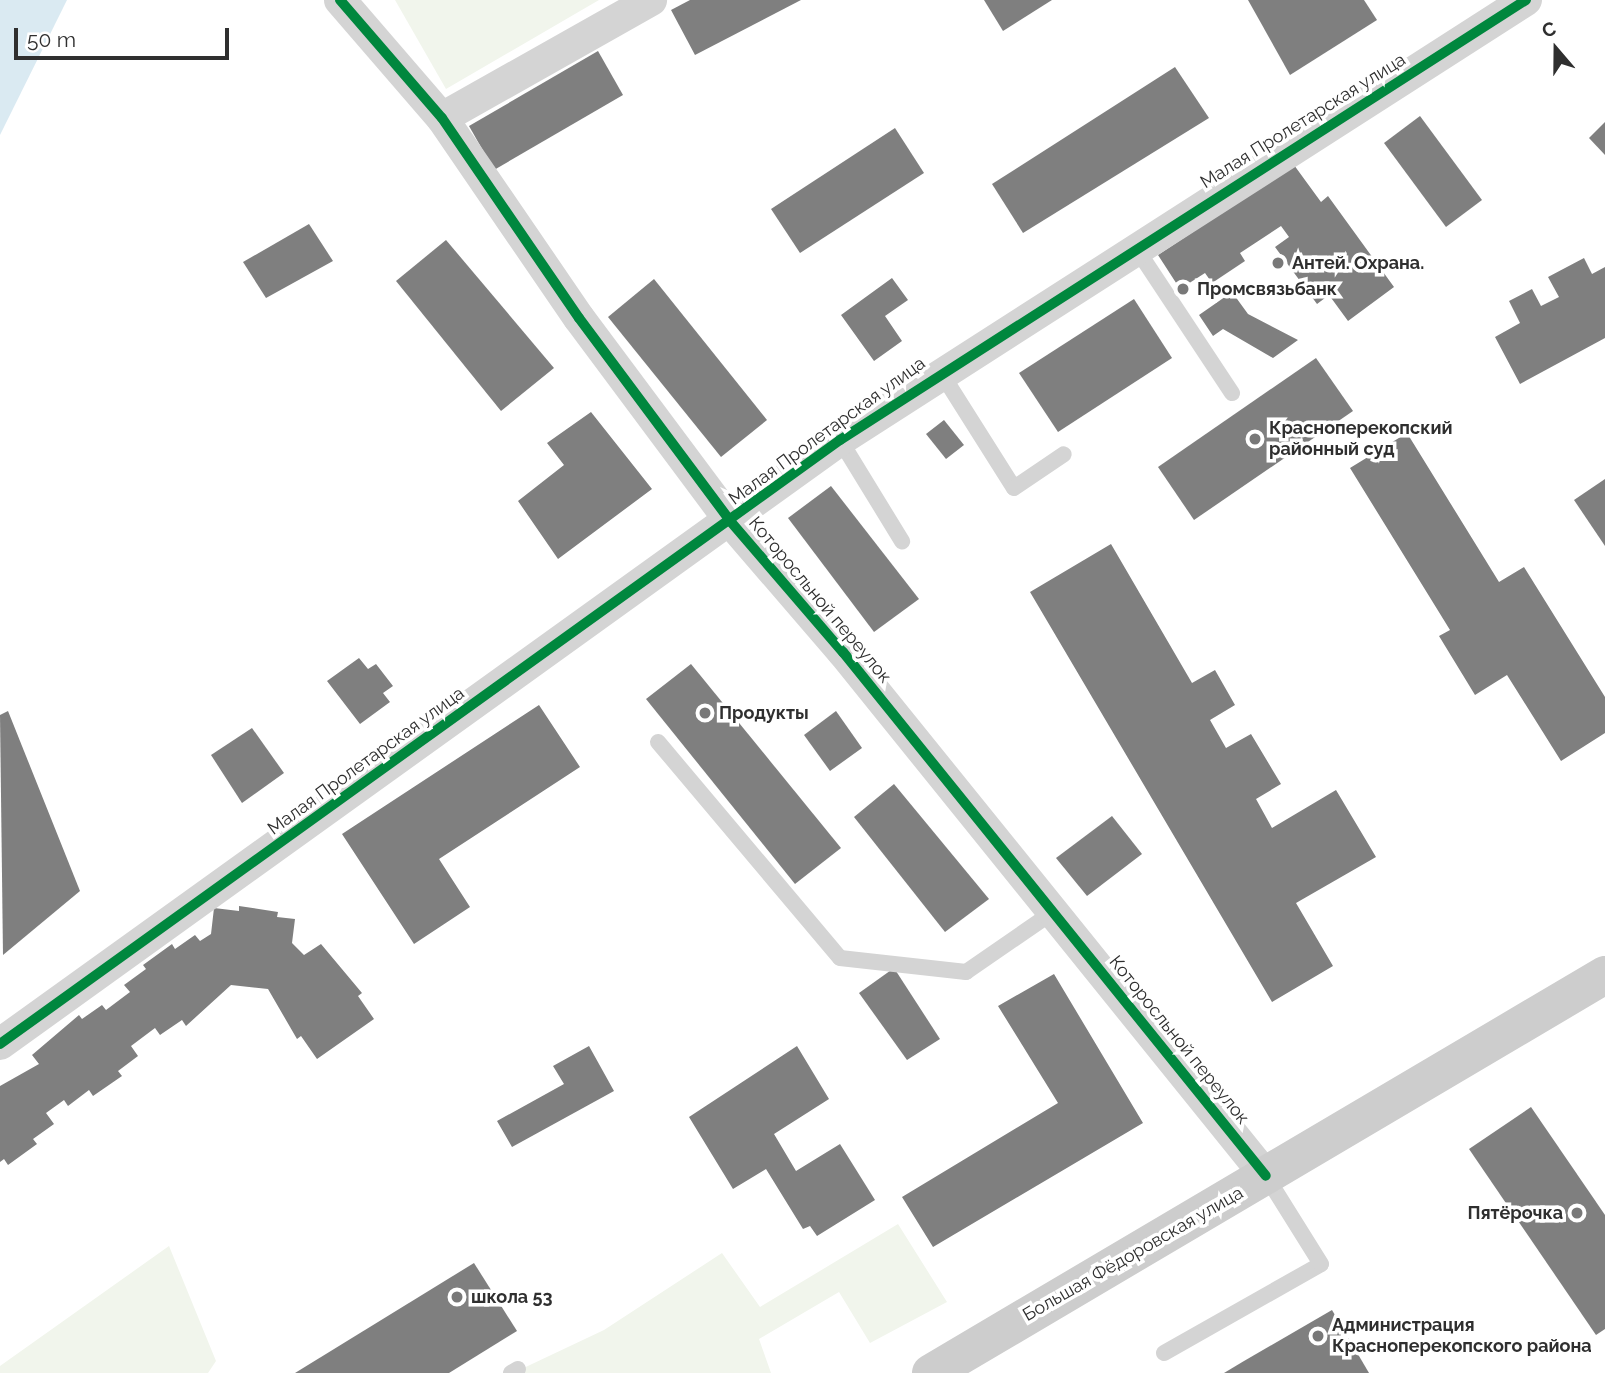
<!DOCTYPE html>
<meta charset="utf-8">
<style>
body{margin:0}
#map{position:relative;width:1605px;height:1373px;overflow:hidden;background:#fff;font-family:Raleway,sans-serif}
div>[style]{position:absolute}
.green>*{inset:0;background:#f1f5ec}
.water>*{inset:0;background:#daeaf2}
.building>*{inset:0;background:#7f7f7f}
.lane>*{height:16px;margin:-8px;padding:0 8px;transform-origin:8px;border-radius:8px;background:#d4d4d4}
.street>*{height:32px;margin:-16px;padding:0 16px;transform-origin:16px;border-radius:16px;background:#d4d4d4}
.secondary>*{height:38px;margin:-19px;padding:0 19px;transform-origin:19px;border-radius:19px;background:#cdcdcd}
.cycleway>*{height:10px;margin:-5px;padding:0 5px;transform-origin:5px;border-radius:5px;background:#00873e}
.dots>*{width:19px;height:19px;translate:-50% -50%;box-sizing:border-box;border:4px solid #fff;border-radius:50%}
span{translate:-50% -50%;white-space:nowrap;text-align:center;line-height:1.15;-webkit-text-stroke:7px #fff;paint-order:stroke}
.street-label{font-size:18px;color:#2f2f2f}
.poi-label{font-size:18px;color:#2f2f2f;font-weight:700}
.left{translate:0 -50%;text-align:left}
.right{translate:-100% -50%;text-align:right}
.north{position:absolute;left:1521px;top:14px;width:70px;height:70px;-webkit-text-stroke:5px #fff;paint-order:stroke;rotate:340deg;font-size:19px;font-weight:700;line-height:28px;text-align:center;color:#2f2f2f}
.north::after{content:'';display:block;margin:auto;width:24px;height:32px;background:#2f2f2f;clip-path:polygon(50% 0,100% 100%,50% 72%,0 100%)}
.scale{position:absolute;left:14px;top:28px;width:215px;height:32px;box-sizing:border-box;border:4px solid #2f2f2f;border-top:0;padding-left:9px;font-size:21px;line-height:24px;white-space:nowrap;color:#2f2f2f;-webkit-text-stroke:5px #fff;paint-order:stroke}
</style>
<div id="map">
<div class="green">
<div style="clip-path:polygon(395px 0,599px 0,446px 89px)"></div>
<div style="clip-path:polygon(898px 1224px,947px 1302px,870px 1343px,839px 1292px,759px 1339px,771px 1373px,513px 1373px,604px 1330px,722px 1253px,760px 1307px)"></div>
<div style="clip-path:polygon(169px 1246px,216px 1361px,208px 1373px,0 1373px,0 1366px)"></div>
</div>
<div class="water">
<div style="clip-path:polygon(0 0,67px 0,0 135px)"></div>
</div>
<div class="building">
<div style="clip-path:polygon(690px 0,801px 0,695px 55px,671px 10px)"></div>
<div style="clip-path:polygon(984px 0,1052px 0,1003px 31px)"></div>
<div style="clip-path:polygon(1248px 0,1364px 0,1377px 20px,1290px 75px)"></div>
<div style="clip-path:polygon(598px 51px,623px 95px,494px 170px,469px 126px)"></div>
<div style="clip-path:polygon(1175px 67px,1209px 118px,1023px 233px,992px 184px)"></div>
<div style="clip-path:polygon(1420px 116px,1482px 200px,1446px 227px,1384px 143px)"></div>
<div style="clip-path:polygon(1605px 122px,1605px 155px,1589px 138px)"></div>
<div style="clip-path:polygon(895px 128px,924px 173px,800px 253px,771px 209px)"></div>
<div style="clip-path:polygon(1294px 165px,1321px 202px,1328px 196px,1394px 287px,1348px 321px,1329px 295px,1317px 304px,1275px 247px,1289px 237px,1281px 226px,1240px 253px,1245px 261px,1212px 283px,1205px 273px,1180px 289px,1158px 255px)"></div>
<div style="clip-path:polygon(309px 224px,333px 261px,266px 298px,243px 262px)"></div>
<div style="clip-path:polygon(446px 240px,554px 368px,501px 411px,396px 281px)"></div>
<div style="clip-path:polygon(1584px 258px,1592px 274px,1605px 267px,1605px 338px,1520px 384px,1495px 337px,1520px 323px,1509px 301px,1532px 289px,1541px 306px,1559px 297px,1548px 277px)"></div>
<div style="clip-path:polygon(892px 278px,908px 300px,885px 316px,902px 341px,874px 361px,841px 315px)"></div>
<div style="clip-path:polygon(654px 279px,767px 420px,721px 457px,608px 317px)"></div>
<div style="clip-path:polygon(1232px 292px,1248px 314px,1298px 340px,1273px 358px,1223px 329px,1213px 336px,1199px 315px)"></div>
<div style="clip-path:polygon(1134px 299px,1172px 358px,1058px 432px,1019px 373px)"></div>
<div style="clip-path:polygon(1316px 358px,1353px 411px,1194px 520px,1158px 467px)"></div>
<div style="clip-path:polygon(591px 412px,652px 489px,558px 559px,518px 501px,564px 465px,547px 443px)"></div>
<div style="clip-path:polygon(944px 420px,964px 445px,946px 459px,926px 434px)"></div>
<div style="clip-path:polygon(1407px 433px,1499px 582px,1524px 567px,1605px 697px,1605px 733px,1561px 761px,1507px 675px,1475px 695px,1439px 636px,1450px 630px,1350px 468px)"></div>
<div style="clip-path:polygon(1605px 479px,1605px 546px,1574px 500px)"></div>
<div style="clip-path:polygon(831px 486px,919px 599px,874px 632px,788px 518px)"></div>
<div style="clip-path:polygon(1111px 544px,1192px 683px,1215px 670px,1235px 705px,1210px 720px,1226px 748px,1251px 734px,1281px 784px,1256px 799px,1272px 828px,1336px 790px,1376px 857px,1296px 903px,1333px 966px,1272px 1002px,1030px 592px)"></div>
<div style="clip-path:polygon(359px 658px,368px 669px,376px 664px,393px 686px,383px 693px,390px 702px,360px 724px,327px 681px)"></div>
<div style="clip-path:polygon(691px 664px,841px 848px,795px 884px,646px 699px)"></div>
<div style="clip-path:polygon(539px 705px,580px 767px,439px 859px,470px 907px,414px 944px,342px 834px)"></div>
<div style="clip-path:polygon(8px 711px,80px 891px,3px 955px,0 715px)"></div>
<div style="clip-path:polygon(836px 711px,862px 748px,830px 771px,804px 735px)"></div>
<div style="clip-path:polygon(252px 728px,284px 773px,242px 803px,211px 755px)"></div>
<div style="clip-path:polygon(894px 784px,989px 899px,945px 932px,854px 817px)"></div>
<div style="clip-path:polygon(1112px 816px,1142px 854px,1087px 896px,1056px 858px)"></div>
<div style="clip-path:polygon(239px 906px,278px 912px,277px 917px,295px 919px,292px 943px,304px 955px,321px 944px,362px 993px,358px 996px,374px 1019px,317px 1059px,301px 1036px,297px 1039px,268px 989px,231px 985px,186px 1026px,182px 1020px,160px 1035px,155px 1028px,131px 1046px,138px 1056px,118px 1071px,122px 1076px,93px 1096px,89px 1090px,68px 1106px,64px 1100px,46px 1113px,54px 1124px,33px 1139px,37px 1144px,8px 1165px,4px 1159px,0 1162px,0 1086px,39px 1064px,32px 1055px,79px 1015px,82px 1019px,102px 1005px,106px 1010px,130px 992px,124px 985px,146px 969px,143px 965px,172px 944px,175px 949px,195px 935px,200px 941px,211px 934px,214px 908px,239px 911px)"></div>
<div style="clip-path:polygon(894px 968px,940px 1039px,907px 1060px,859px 993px)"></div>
<div style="clip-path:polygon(1054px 974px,1143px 1123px,933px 1247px,902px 1197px,1058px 1103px,998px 1006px)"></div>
<div style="clip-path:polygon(589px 1046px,614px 1091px,512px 1147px,497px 1121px,564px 1084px,553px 1066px)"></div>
<div style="clip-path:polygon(797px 1046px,829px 1099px,774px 1134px,796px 1171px,840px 1144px,875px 1200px,817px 1236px,810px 1226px,803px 1229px,766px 1169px,733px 1189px,689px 1117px)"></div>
<div style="clip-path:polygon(1531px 1107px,1605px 1215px,1605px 1329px,1596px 1335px,1469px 1149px)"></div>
<div style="clip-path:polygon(474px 1263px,517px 1331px,449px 1373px,295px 1373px)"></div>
<div style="clip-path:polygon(1332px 1310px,1369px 1373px,1224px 1373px,1244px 1361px)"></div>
</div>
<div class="lane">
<div style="left:1136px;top:248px;width:174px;rotate:56.5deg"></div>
<div style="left:940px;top:371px;width:138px;rotate:57.7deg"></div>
<div style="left:1014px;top:488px;width:60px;rotate:-34.2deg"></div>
<div style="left:840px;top:440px;width:119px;rotate:58.5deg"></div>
<div style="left:658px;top:742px;width:282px;rotate:49.9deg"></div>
<div style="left:840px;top:958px;width:127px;rotate:6.3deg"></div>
<div style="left:966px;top:972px;width:106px;rotate:-34.6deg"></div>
<div style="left:1164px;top:1353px;width:180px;rotate:-29.5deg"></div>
<div style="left:1321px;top:1264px;width:104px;rotate:-122deg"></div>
<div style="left:511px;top:1373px;width:8px;rotate:-30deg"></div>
</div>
<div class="street">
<div style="left:340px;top:0;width:156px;rotate:49.2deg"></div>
<div style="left:442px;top:118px;width:242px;rotate:55.6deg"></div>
<div style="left:579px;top:318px;width:254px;rotate:53.3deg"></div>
<div style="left:731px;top:522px;width:172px;rotate:49.3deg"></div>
<div style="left:843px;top:652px;width:673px;rotate:51.09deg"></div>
<div style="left:442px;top:118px;width:240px;rotate:-29.4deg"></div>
<div style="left:0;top:1044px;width:1035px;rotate:-35.72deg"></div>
<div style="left:840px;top:440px;width:815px;rotate:-32.68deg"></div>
</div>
<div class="secondary">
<div style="left:931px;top:1373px;width:783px;rotate:-30.56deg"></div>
</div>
<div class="cycleway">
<div style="left:340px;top:0;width:156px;rotate:49.2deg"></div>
<div style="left:442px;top:118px;width:242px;rotate:55.6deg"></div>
<div style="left:579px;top:318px;width:254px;rotate:53.3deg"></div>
<div style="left:731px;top:522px;width:172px;rotate:49.3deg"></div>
<div style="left:843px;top:652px;width:673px;rotate:51.09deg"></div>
<div style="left:0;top:1044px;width:1035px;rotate:-35.72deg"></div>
<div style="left:840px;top:440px;width:815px;rotate:-32.68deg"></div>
</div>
<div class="dots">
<div style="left:1278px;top:263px;background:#787878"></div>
<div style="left:1183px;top:289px;background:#787878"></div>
<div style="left:1255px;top:439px;background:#787878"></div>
<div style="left:705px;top:713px;background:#787878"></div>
<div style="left:1577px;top:1213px;background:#787878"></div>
<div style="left:457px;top:1297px;background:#787878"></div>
<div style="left:1318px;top:1336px;background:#787878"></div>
</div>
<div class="street-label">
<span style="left:1303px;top:121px;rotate:-32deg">Малая Пролетарская улица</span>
<span style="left:827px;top:431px;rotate:-36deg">Малая Пролетарская улица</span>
<span style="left:820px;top:600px;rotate:50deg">Которосльной переулок</span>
<span style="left:366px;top:761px;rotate:-36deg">Малая Пролетарская улица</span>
<span style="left:1179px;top:1040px;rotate:51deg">Которосльной переулок</span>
<span style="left:1133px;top:1254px;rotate:-30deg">Большая Фёдоровская улица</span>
</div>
<div class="poi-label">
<span class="left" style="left:1292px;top:263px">Антей. Охрана.</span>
<span class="left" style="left:1197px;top:289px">Промсвязьбанк</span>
<span class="left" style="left:1269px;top:439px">Красноперекопский<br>районный суд</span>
<span class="left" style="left:719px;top:713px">Продукты</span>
<span class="right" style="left:1563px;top:1213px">Пятёрочка</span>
<span class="left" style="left:471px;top:1297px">школа 53</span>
<span class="left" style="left:1332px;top:1336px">Администрация<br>Красноперекопского района</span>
</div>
<div class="north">С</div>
<div class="scale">50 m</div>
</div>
